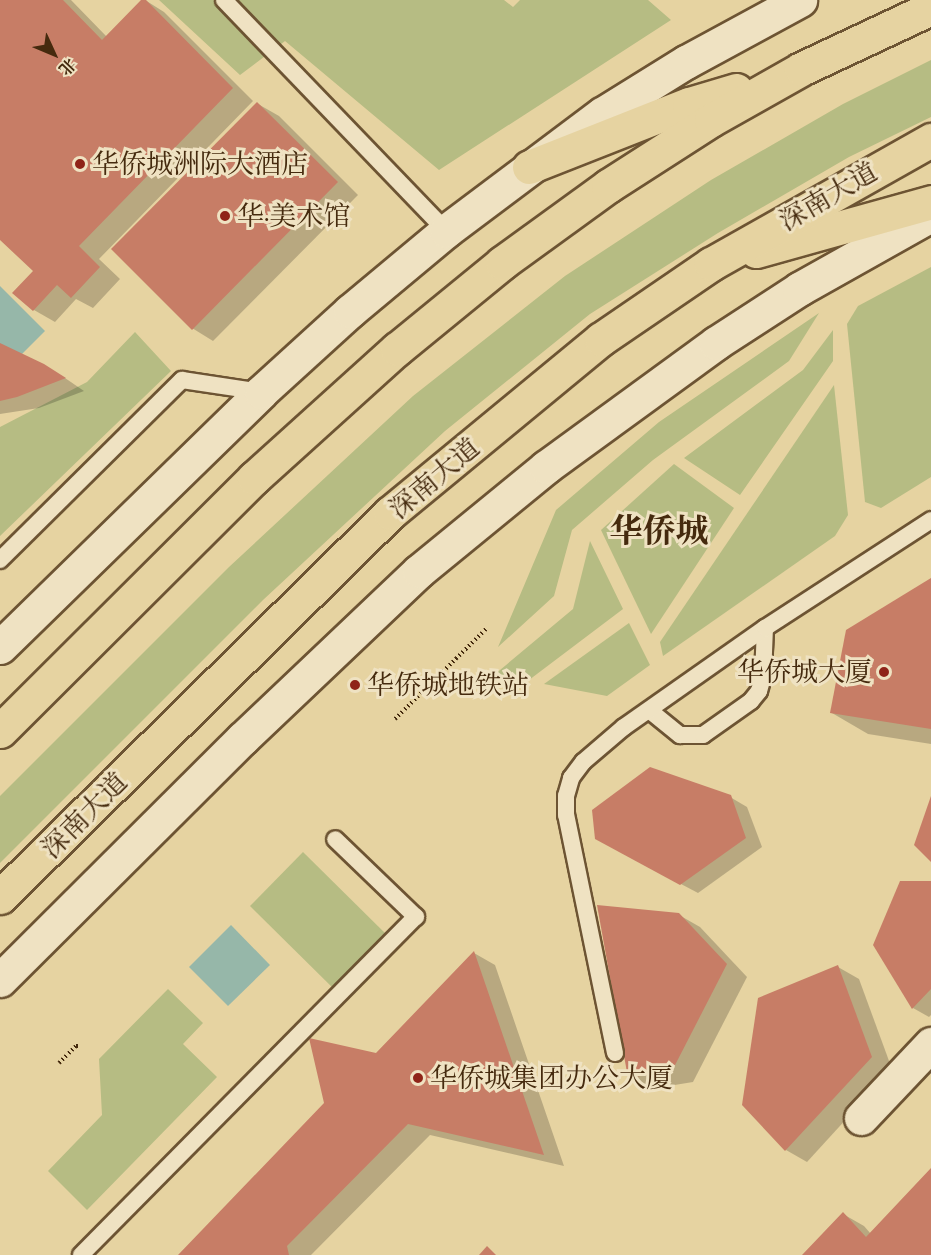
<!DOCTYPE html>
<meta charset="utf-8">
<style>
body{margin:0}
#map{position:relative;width:931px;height:1255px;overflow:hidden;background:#e6d3a1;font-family:"EB Garamond","Noto Serif SC",serif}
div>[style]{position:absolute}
.green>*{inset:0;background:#b6bc83}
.water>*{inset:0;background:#96b7a9}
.shadow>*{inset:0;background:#0003}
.building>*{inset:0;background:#c77d66}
.path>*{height:4px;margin-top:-2px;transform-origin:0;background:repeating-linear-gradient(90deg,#452a0e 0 1.5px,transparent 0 4.5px)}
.roads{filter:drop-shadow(2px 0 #6d5433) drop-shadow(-2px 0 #6d5433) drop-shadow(0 2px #6d5433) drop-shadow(0 -2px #6d5433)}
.lane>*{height:16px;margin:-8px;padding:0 8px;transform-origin:8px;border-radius:8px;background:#efe2c2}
.street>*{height:33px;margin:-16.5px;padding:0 16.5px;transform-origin:16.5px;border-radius:16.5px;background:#efe2c2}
.secondary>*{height:33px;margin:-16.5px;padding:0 16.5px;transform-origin:16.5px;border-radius:16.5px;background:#efe2c2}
.primary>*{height:33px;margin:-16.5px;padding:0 16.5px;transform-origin:16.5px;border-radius:16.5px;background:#e6d3a1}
.dots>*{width:16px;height:16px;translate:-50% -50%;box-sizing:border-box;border:3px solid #efe2c2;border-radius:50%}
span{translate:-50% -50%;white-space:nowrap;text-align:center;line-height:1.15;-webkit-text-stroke:6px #efe2c2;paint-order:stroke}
.poi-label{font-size:27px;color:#452a0e}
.left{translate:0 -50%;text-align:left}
.right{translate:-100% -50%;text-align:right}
.street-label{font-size:27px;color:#452a0e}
.district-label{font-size:33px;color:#452a0e;font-weight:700}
.north{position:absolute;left:24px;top:24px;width:60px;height:60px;-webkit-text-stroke:4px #efe2c2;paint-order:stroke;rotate:134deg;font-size:16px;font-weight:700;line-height:24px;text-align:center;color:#452a0e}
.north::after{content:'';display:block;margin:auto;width:21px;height:27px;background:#452a0e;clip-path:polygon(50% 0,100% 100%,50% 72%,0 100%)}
</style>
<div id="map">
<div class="green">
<div style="clip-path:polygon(159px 0,504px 0,513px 7px,520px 0,648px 0,671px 20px,439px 170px,285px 41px,240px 75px)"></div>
<div style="clip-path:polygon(931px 60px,931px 117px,849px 157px,718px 233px,590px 314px,445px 431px,263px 600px,0 863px,0 796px,229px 567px,413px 396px,565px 276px,711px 180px,843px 104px)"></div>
<div style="clip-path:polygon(931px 267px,931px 477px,881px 508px,865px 502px,847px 324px,858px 306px)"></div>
<div style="clip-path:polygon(819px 313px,789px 361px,653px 460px,572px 530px,554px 596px,498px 647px,556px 510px,659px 422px)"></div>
<div style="clip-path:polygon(833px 330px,833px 361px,740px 495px,684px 458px,803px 370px)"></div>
<div style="clip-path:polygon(135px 332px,171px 371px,0 536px,0 427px,87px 382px)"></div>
<div style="clip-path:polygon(834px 385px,848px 515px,835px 536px,663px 656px,660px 642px)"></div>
<div style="clip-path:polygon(674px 464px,734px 508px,651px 634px,601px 530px)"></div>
<div style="clip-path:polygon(590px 541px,623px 609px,529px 680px,494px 675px,573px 609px)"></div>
<div style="clip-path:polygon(629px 623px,650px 665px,607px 696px,544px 684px)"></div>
<div style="clip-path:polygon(303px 852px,392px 940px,339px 994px,250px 906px)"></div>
<div style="clip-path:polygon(168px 989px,203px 1023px,183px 1044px,217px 1077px,87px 1210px,48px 1171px,102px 1115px,99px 1059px)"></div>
</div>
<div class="water">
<div style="clip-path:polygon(0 286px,45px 331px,0 376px)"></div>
<div style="clip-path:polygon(231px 925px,270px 965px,228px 1006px,189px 967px)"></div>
</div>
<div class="shadow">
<div style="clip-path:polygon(0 0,71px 0,107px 37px,145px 0,164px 12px,253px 101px,99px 259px,120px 279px,93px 308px,76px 299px,55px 322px,34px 310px,35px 271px,0 237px)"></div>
<div style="clip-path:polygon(258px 104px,279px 116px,358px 195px,213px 341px,192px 328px)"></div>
<div style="clip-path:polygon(0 345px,65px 378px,84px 391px,39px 408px,0 414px)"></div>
<div style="clip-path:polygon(931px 579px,931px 744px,868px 734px,832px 713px)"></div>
<div style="clip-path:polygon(730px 797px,747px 807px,762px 847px,698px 893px,613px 848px)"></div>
<div style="clip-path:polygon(931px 883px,931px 1015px,929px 1017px,913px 1008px)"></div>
<div style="clip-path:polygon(679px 915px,700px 927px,747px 977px,693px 1082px,650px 1089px,629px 1077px)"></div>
<div style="clip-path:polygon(474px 953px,495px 965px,564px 1166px,430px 1135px,311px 1255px,180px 1255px)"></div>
<div style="clip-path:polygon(838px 967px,859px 979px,892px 1069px,807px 1162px,786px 1150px)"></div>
<div style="clip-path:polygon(931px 1170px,931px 1255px,804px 1255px,843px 1214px,864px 1226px,871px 1234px)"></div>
</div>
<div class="building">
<div style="clip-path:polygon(0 0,63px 0,102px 40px,141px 0,146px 0,233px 88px,79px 246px,100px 267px,71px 298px,57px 285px,33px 311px,12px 293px,33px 271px,0 240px)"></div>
<div style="clip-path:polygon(257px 102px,338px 182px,192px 330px,111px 249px)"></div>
<div style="clip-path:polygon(0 343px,44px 364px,66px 378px,17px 397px,0 401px)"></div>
<div style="clip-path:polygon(931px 578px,931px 729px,830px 713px,846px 630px)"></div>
<div style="clip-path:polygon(650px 767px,731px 795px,746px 838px,680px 885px,595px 839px,592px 810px)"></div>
<div style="clip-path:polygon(931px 796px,931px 862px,914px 845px)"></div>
<div style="clip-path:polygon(900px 881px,931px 881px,931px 989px,912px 1009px,873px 945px)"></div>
<div style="clip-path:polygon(597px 905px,679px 913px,727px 964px,672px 1071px,628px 1078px)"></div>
<div style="clip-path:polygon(474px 951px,544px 1155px,408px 1124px,287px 1246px,289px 1255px,178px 1255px,324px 1103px,309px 1038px,376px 1053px)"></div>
<div style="clip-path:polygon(838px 965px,872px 1057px,785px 1151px,742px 1105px,758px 998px)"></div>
<div style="clip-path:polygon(931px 1168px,931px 1255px,802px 1255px,843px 1212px,866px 1237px)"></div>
<div style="clip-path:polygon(487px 1246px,496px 1255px,479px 1255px)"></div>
</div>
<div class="path">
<div style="left:395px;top:719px;width:128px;rotate:-44.7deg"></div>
<div style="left:59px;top:1063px;width:24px;rotate:-45deg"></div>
<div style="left:76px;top:1046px;width:4px"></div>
</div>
<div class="roads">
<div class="lane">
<div style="left:224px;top:0;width:320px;rotate:46.1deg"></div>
<div style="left:0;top:560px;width:256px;rotate:-44.7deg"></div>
<div style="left:182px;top:380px;width:80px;rotate:8.6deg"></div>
<div style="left:649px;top:710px;width:40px;rotate:39deg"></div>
<div style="left:680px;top:735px;width:23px"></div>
<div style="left:703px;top:735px;width:59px;rotate:-35.3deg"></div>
<div style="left:751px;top:701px;width:13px;rotate:-51deg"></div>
<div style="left:759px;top:691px;width:15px;rotate:-74deg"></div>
<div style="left:763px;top:677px;width:49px;rotate:-87.7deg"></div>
<div style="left:615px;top:1053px;width:243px;rotate:-101.6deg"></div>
<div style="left:566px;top:815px;width:19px;rotate:-90deg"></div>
<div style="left:566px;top:796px;width:19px;rotate:-74deg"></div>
<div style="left:571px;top:778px;width:20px;rotate:-53deg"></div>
<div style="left:583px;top:762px;width:54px;rotate:-40.5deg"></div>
<div style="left:624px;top:727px;width:172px;rotate:-35.1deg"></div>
<div style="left:765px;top:628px;width:198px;rotate:-33deg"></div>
<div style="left:81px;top:1255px;width:476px;rotate:-45.3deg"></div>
<div style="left:416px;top:917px;width:112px;rotate:-136.1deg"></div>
</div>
<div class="street">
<div style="left:861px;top:1118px;width:102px;rotate:-46.6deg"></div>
</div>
<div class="secondary">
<div style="left:0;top:647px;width:365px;rotate:-44.3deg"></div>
<div style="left:261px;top:392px;width:120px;rotate:-42.3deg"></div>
<div style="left:350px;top:311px;width:125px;rotate:-39.8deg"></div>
<div style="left:446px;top:231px;width:195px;rotate:-36.9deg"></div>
<div style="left:602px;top:114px;width:99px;rotate:-31.8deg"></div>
<div style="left:686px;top:62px;width:130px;rotate:-28.5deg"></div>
<div style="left:0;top:980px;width:342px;rotate:-44.9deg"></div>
<div style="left:242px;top:739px;width:244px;rotate:-43.5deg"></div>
<div style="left:419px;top:571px;width:164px;rotate:-39.3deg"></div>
<div style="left:546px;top:467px;width:210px;rotate:-36.1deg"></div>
<div style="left:716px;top:343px;width:99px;rotate:-33deg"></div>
<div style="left:799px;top:289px;width:151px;rotate:-29.3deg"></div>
</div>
<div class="primary">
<div style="left:529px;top:167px;width:172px;rotate:-21.5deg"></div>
<div style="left:689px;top:104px;width:49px;rotate:-16.6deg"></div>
<div style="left:756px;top:251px;width:182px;rotate:-15.6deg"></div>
<div style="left:0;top:731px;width:359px;rotate:-44.9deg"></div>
<div style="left:254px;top:478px;width:193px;rotate:-42.1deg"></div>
<div style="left:397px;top:349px;width:136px;rotate:-39.3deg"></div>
<div style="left:502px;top:263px;width:131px;rotate:-36deg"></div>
<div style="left:608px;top:186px;width:122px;rotate:-32.7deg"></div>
<div style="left:711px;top:120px;width:103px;rotate:-29.5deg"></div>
<div style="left:801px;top:69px;width:144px;rotate:-25.1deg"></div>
<div style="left:0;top:897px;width:547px;rotate:-44.56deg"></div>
<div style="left:390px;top:513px;width:273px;rotate:-39.5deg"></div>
<div style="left:601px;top:339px;width:133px;rotate:-34.3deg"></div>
<div style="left:711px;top:264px;width:253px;rotate:-29.4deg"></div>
</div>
</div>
<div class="dots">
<div style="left:80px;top:164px;background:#8f2418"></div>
<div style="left:225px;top:216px;background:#8f2418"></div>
<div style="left:884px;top:672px;background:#8f2418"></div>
<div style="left:355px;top:685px;background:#8f2418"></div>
<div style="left:418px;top:1078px;background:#8f2418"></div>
</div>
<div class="poi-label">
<span class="left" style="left:92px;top:164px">华侨城洲际大酒店</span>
<span class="left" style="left:237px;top:216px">华·美术馆</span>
<span class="right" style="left:872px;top:672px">华侨城大厦</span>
<span class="left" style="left:367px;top:685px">华侨城地铁站</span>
<span class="left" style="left:430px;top:1078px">华侨城集团办公大厦</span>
</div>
<div class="street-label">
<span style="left:828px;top:196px;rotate:-30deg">深南大道</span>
<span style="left:434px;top:478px;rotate:-40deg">深南大道</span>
<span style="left:84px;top:815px;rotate:-45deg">深南大道</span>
</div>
<div class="district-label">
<span style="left:659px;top:531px">华侨城</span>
</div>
<div class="north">北</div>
</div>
